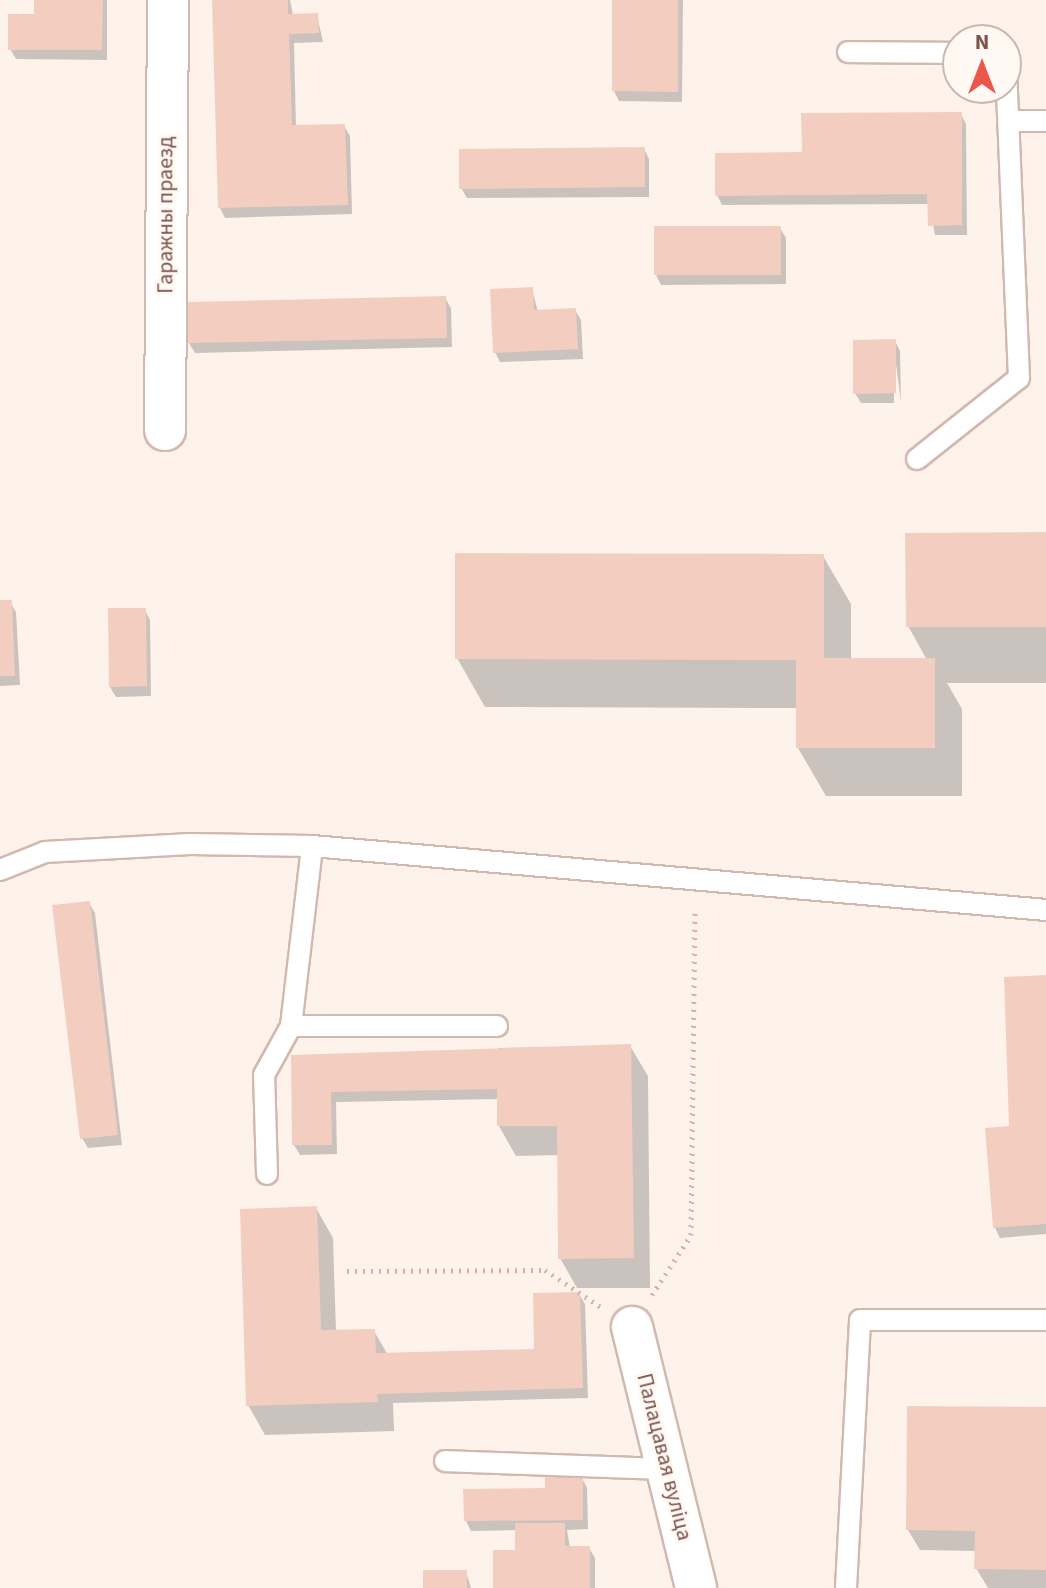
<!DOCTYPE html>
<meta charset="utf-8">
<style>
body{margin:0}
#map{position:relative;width:1046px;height:1588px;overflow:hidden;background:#fdf3eb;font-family:"Source Sans 3",sans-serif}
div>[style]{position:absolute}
.shadow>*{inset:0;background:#0003}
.building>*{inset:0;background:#f4cdc1}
.path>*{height:5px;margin-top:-2.5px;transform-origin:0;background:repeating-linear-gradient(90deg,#dab0a3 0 2px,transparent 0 8px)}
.roads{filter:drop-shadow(2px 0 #d2b9af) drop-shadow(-2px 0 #d2b9af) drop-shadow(0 2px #d2b9af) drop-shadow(0 -2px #d2b9af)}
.service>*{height:20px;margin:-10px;padding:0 10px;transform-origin:10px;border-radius:10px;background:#fff}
.minor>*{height:40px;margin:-20px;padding:0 20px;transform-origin:20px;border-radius:20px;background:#fff}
span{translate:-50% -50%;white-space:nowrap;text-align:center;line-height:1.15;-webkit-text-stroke:6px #fff8f3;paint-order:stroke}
.street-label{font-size:22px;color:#7b554c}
.north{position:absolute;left:942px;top:24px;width:80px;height:80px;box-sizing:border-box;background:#fff8f3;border:2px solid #cab7b0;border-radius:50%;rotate:0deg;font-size:22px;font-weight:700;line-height:32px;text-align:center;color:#7b554c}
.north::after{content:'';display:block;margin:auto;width:28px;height:36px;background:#eb564d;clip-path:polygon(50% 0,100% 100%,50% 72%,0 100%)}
</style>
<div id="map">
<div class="shadow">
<div style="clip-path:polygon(36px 0,107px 0,107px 60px,16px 59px,10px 49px,36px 16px)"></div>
<div style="clip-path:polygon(214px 0,290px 0,293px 15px,317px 15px,323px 42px,294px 43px,296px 127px,344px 126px,350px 136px,352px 214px,225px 218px,220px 208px)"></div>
<div style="clip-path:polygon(614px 0,683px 0,682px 102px,619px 101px,614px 91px)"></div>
<div style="clip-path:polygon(961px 114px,966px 124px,967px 235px,935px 235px,929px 204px,722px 205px,717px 195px,804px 154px)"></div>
<div style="clip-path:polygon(644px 149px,649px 159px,649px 197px,467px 198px,461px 188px)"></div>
<div style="clip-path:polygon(780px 228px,786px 238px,786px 284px,661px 285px,656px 275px)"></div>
<div style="clip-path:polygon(532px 289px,538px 312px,575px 310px,581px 320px,583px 359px,500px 362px,495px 352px)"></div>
<div style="clip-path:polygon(445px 298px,451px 308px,452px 347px,195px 353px,189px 343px)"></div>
<div style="clip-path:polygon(895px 341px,900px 351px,901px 402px,894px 349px,894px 403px,861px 403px,855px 393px)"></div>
<div style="clip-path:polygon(1046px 534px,1046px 683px,947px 683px,962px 709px,962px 796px,826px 796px,798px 748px,798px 708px,485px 707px,457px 658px,823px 556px,851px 604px,851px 660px,927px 660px,908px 626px)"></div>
<div style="clip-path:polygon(0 602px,10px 602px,16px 612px,20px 685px,0 686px)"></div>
<div style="clip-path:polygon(145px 610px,150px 620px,151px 696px,116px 697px,110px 687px)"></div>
<div style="clip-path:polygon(89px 903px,95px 913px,122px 1145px,88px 1148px,82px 1138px)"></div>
<div style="clip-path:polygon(1046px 977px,1046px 1234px,1000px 1238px,995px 1228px,987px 1130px,1011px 1128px)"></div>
<div style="clip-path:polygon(630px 1046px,648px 1076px,650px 1288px,577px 1288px,560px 1258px,559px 1155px,516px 1156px,499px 1126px,499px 1099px,336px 1102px,337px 1154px,300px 1155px,294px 1145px,293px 1057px,498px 1059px,498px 1048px)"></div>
<div style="clip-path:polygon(316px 1208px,333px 1238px,336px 1332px,374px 1331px,388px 1355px,536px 1351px,579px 1294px,585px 1304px,588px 1398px,393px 1403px,394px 1431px,265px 1435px,248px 1405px)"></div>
<div style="clip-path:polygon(1046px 1409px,1046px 1588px,988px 1588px,976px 1568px,976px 1551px,920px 1550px,908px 1530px)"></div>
<div style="clip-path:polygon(582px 1478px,587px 1488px,588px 1529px,567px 1530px,570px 1548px,589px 1548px,595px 1558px,595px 1588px,495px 1588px,517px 1552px,517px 1530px,471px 1531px,466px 1521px)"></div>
<div style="clip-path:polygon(466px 1572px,471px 1588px,425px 1588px)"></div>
</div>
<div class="building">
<div style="clip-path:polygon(34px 0,103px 0,102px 50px,8px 50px,8px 14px,34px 14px)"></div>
<div style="clip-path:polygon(212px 0,288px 0,288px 14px,318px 13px,319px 33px,289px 34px,292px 125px,345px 124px,348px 205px,218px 208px)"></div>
<div style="clip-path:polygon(612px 0,678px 0,678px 92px,612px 91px)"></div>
<div style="clip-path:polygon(962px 112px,962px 225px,928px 226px,927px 194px,715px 196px,715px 153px,802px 152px,801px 113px)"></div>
<div style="clip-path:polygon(645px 147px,645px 187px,459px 189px,459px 149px)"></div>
<div style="clip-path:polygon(654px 226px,781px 226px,781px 275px,654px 275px)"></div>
<div style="clip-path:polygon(533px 287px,534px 310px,576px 308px,578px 349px,493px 353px,490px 289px)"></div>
<div style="clip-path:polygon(446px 296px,447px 338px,187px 343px,187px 302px)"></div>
<div style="clip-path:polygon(896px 339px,896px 393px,853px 394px,853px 340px)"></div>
<div style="clip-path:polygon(1046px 532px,1046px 627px,906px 627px,905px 533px)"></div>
<div style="clip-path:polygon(455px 553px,824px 554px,824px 658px,935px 658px,935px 748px,796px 748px,796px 660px,455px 659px)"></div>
<div style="clip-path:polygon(0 600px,12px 600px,15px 676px,0 676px)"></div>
<div style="clip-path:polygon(108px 608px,146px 608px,147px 686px,109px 687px)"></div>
<div style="clip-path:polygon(90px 901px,118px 1135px,80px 1139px,52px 905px)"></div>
<div style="clip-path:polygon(1046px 975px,1046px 1224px,993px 1228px,985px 1128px,1009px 1126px,1004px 977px)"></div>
<div style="clip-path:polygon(631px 1044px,634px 1258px,558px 1259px,557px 1126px,497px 1126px,497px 1089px,331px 1092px,332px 1145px,292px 1145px,291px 1055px)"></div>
<div style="clip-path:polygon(317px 1206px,321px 1330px,375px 1329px,376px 1353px,534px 1349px,533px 1293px,580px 1292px,583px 1388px,377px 1394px,378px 1402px,246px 1406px,240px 1209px)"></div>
<div style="clip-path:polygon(907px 1406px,1046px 1407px,1046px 1570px,974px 1569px,975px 1531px,906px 1530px)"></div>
<div style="clip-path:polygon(545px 1476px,583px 1476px,583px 1520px,464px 1521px,463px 1489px,545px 1488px)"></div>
<div style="clip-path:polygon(515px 1523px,565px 1523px,565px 1546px,590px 1546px,590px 1588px,493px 1588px,493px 1550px,515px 1550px)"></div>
<div style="clip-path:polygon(423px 1570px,467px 1570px,467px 1588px,423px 1588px)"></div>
</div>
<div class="path">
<div style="left:347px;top:1271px;width:198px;rotate:-0.3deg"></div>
<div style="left:545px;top:1270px;width:67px;rotate:33.5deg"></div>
<div style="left:652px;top:1295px;width:72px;rotate:-57deg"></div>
<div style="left:691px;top:1235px;width:327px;rotate:-89.3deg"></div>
</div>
<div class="roads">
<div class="service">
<div style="left:848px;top:52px;width:110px;rotate:0.5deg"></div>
<div style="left:1012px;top:121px;width:34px"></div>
<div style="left:917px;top:459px;width:130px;rotate:-38.5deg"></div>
<div style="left:1019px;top:378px;width:308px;rotate:-92.4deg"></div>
<div style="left:0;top:870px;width:48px;rotate:-21.8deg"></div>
<div style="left:45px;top:852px;width:145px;rotate:-3.2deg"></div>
<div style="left:190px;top:844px;width:122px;rotate:0.9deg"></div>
<div style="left:312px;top:846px;width:737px;rotate:4.98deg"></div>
<div style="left:291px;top:1026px;width:206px"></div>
<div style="left:267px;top:1174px;width:99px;rotate:-91.7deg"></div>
<div style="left:264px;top:1075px;width:56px;rotate:-61.1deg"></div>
<div style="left:291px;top:1026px;width:181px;rotate:-83.3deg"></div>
<div style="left:445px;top:1461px;width:222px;rotate:2.1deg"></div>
<div style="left:846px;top:1588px;width:268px;rotate:-87deg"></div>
<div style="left:860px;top:1320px;width:186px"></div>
</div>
<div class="minor">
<div style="left:165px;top:430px;width:430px;rotate:-89.6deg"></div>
<div style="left:632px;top:1327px;width:269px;rotate:76.2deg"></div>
</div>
</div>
<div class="street-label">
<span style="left:166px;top:215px;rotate:-90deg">Гаражны праезд</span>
<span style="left:664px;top:1457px;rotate:76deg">Палацавая вуліца</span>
</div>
<div class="north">N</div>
</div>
